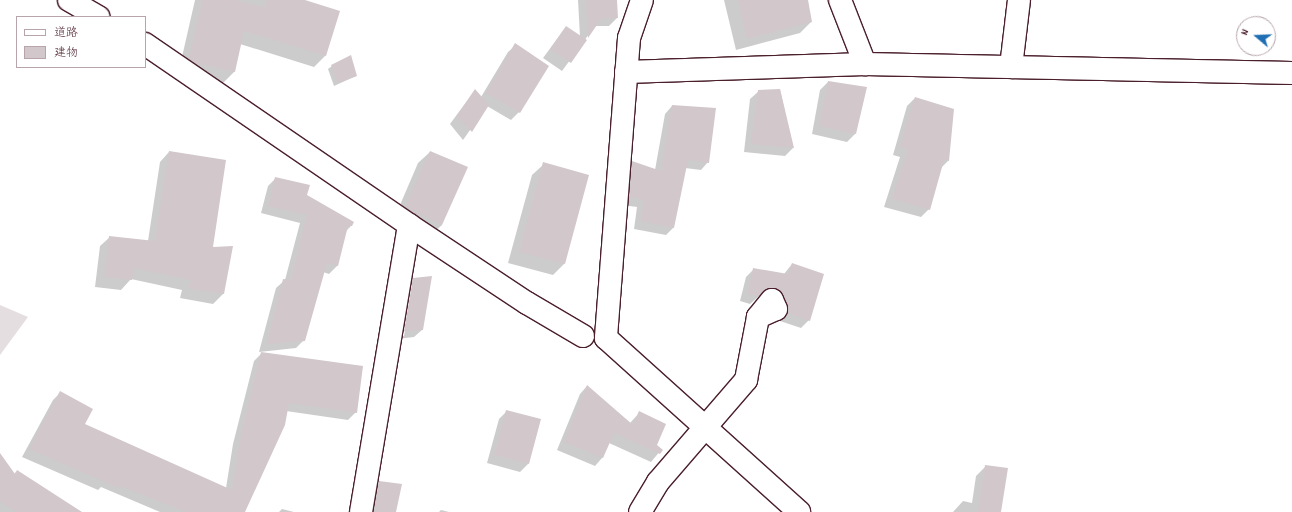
<!DOCTYPE html>
<html>
<head>
<meta charset="utf-8">
<style>
  body { margin:0 }
  #map { position:relative; width:1292px; height:512px; overflow:hidden; background:#fff; font-family:Dekko,"Klee One",sans-serif }
  div>[style] { position:absolute }
  [style*='--x'] { left:calc(var(--x)*1px); top:calc(var(--y)*1px); width:calc(var(--w)*1px); rotate:calc(var(--a)*1deg) }
  .green>* { inset:0; background:#e5dee0 }
  .shadow>* { inset:0; background:#0003 }
  .building>* { inset:0; background:#d2c7cb }
  .roads { filter:drop-shadow(1px 0 #4a1f2b) drop-shadow(-1px 0 #4a1f2b) drop-shadow(0 1px #4a1f2b) drop-shadow(0 -1px #4a1f2b) }
  .minor>* { height:22px; margin:-11px; padding:0 11px; transform-origin:11px; border-radius:11px; background:#fff }
  span { translate:-50% -50%; white-space:nowrap; text-align:center; line-height:1.15; -webkit-text-stroke:4px #fff; paint-order:stroke }
  .legend { position:absolute; left:16px; top:16px; width:130px; height:52px; box-sizing:border-box; background:#fff; border:1px solid #b7a5aa; margin:0; padding:5px 7px; list-style:none; font-size:12px; color:#4a1f2b }
  .legend li { display:flex; align-items:center; gap:8px; height:20px }
  .legend b { width:20px; border:1px solid #b7a5aa }
  .north { position:absolute; left:1236px; top:16px; width:40px; height:40px; box-sizing:border-box; background:#fff; border:1px solid #b7a5aa; border-radius:50%; rotate:289deg; font-size:11px; font-weight:700; line-height:16px; text-align:center; color:#4a1f2b }
  .north::after { content:''; display:block; margin:auto; width:14px; height:18px; background:#1f6fb2; clip-path:polygon(50% 0,100% 100%,50% 72%,0 100%) }
</style>
</head>
<body>
<div id="map">
  <div class="green">
    <i style="clip-path:polygon(0 305px,28px 317px,0 355px)"></i>
  </div>
  <div class="shadow">
    <i style="clip-path:polygon(195px 0,302px 0,338px 12px,325px 56px,314px 67px,240px 44px,234px 72px,223px 83px,184px 74px,179px 70px)"></i>
    <i style="clip-path:polygon(578px 0,616px 0,617px 18px,609px 26px,595px 26px,562px 71px,543px 58px,566px 27px,580px 37px)"></i>
    <i style="clip-path:polygon(724px 0,807px 0,811px 22px,800px 33px,736px 50px)"></i>
    <i style="clip-path:polygon(516px 45px,519px 112px,511px 120px,487px 106px,463px 140px,450px 124px,475px 90px,481px 97px,508px 52px)"></i>
    <i style="clip-path:polygon(332px 66px,356px 76px,334px 86px,328px 69px)"></i>
    <i style="clip-path:polygon(828px 82px,855px 134px,847px 142px,812px 134px,820px 90px)"></i>
    <i style="clip-path:polygon(780px 90px,793px 148px,785px 156px,744px 152px,750px 99px,759px 91px)"></i>
    <i style="clip-path:polygon(915px 98px,948px 161px,940px 169px,929px 209px,921px 217px,884px 207px,900px 157px,893px 155px,907px 106px)"></i>
    <i style="clip-path:polygon(672px 106px,708px 162px,701px 170px,685px 168px,673px 228px,666px 235px,634px 229px,637px 207px,622px 205px,625px 169px,632px 162px,655px 170px,665px 114px)"></i>
    <i style="clip-path:polygon(169px 152px,211px 248px,232px 247px,223px 294px,213px 304px,180px 298px,182px 290px,131px 279px,121px 290px,95px 287px,100px 246px,110px 237px,148px 241px,160px 162px)"></i>
    <i style="clip-path:polygon(430px 152px,442px 225px,430px 236px,394px 219px,418px 163px)"></i>
    <i style="clip-path:polygon(544px 164px,588px 176px,564px 264px,553px 275px,508px 263px,532px 175px)"></i>
    <i style="clip-path:polygon(276px 178px,306px 195px,351px 226px,346px 231px,337px 266px,329px 274px,323px 272px,304px 340px,296px 348px,259px 352px,276px 288px,285px 280px,300px 223px,261px 213px,268px 186px)"></i>
    <i style="clip-path:polygon(792px 264px,809px 320px,801px 328px,780px 321px,780px 312px,771px 297px,759px 296px,750px 304px,740px 301px,746px 277px,754px 269px,784px 274px)"></i>
    <i style="clip-path:polygon(evenodd,413px 279px,423px 329px,414px 337px,397px 339px,405px 287px,413px 279px,411px 285px,413px 285px,404px 336px,402px 336px,411px 285px)"></i>
    <i style="clip-path:polygon(262px 353px,356px 412px,348px 420px,286px 411px,244px 512px,160px 512px,108px 490px,101px 487px,98px 490px,22px 457px,53px 400px,60px 393px,83px 425px,226px 488px,233px 444px,254px 361px)"></i>
    <i style="clip-path:polygon(587px 386px,630px 423px,640px 412px,656px 445px,661px 450px,651px 462px,609px 443px,602px 458px,595px 466px,557px 450px,580px 394px)"></i>
    <i style="clip-path:polygon(507px 411px,528px 464px,520px 472px,487px 463px,499px 419px)"></i>
    <i style="clip-path:polygon(0 460px,14px 474px,17px 471px,80px 512px,0 512px)"></i>
    <i style="clip-path:polygon(986px 466px,1000px 512px,953px 512px,963px 501px,972px 503px,976px 476px)"></i>
    <i style="clip-path:polygon(379px 483px,395px 512px,368px 512px,371px 491px)"></i>
    <i style="clip-path:polygon(282px 509px,294px 512px,279px 512px)"></i>
    <i style="clip-path:polygon(441px 510px,449px 512px,439px 512px)"></i>
  </div>
  <div class="building">
    <i style="clip-path:polygon(202px 0,234px 0,265px 7px,267px 0,305px 0,340px 11px,326px 56px,244px 31px,235px 72px,195px 63px,189px 59px)"></i>
    <i style="clip-path:polygon(586px 0,617px 0,618px 18px,601px 19px,588px 38px)"></i>
    <i style="clip-path:polygon(738px 0,808px 0,812px 22px,747px 39px)"></i>
    <i style="clip-path:polygon(566px 26px,587px 40px,571px 63px,550px 49px)"></i>
    <i style="clip-path:polygon(515px 43px,549px 66px,520px 113px,486px 93px)"></i>
    <i style="clip-path:polygon(351px 55px,357px 76px,338px 83px,331px 65px)"></i>
    <i style="clip-path:polygon(828px 81px,867px 87px,856px 134px,819px 126px)"></i>
    <i style="clip-path:polygon(475px 89px,489px 105px,472px 132px,457px 116px)"></i>
    <i style="clip-path:polygon(780px 89px,794px 148px,751px 144px,758px 90px)"></i>
    <i style="clip-path:polygon(915px 97px,954px 109px,949px 161px,944px 160px,930px 210px,892px 199px,908px 149px,900px 147px)"></i>
    <i style="clip-path:polygon(672px 105px,716px 108px,709px 163px,688px 160px,674px 228px,641px 221px,644px 200px,629px 197px,632px 161px,661px 171px)"></i>
    <i style="clip-path:polygon(169px 151px,226px 160px,213px 247px,233px 246px,224px 294px,189px 289px,191px 280px,134px 268px,132px 280px,104px 277px,109px 236px,155px 241px)"></i>
    <i style="clip-path:polygon(430px 151px,468px 167px,442px 225px,405px 207px)"></i>
    <i style="clip-path:polygon(543px 162px,589px 175px,565px 264px,519px 252px)"></i>
    <i style="clip-path:polygon(275px 177px,310px 185px,307px 195px,354px 222px,352px 226px,348px 226px,338px 266px,327px 263px,305px 341px,267px 344px,283px 279px,291px 280px,307px 215px,268px 206px)"></i>
    <i style="clip-path:polygon(792px 263px,824px 274px,810px 321px,787px 313px,787px 304px,779px 290px,768px 288px,759px 296px,748px 294px,753px 268px,788px 274px)"></i>
    <i style="clip-path:polygon(432px 276px,423px 330px,404px 331px,413px 278px)"></i>
    <i style="clip-path:polygon(261px 352px,363px 366px,357px 413px,289px 403px,285px 425px,245px 512px,186px 512px,120px 486px,119px 488px,29px 449px,60px 391px,93px 409px,85px 424px,232px 490px,241px 435px)"></i>
    <i style="clip-path:polygon(587px 385px,633px 425px,639px 411px,666px 424px,657px 445px,663px 450px,660px 454px,614px 433px,603px 458px,564px 442px)"></i>
    <i style="clip-path:polygon(506px 410px,541px 419px,529px 464px,494px 455px)"></i>
    <i style="clip-path:polygon(0 453px,15px 474px,17px 470px,82px 512px,17px 512px,0 502px)"></i>
    <i style="clip-path:polygon(985px 465px,1008px 468px,1001px 512px,978px 512px)"></i>
    <i style="clip-path:polygon(379px 481px,402px 484px,396px 512px,374px 512px)"></i>
  </div>
  <div class="roads">
    <div class="minor">
      <i style="--x:69;--y:0;--w:34;--a:30"></i>
      <i style="--x:642;--y:0;--w:40;--a:108.9"></i>
      <i style="--x:629;--y:38;--w:301;--a:94.4"></i>
      <i style="--x:606;--y:338;--w:260;--a:42"></i>
      <i style="--x:840;--y:0;--w:69;--a:68.7"></i>
      <i style="--x:145;--y:44;--w:320;--a:34.4"></i>
      <i style="--x:409;--y:225;--w:141;--a:33.5"></i>
      <i style="--x:527;--y:303;--w:65;--a:30.5"></i>
      <i style="--x:1011;--y:67;--w:67;--a:-83.2"></i>
      <i style="--x:626;--y:72;--w:239;--a:-1.9"></i>
      <i style="--x:865;--y:64;--w:427;--a:1.2"></i>
      <i style="--x:361;--y:512;--w:291;--a:-80.5"></i>
      <i style="--x:640;--y:512;--w:35;--a:-59"></i>
      <i style="--x:658;--y:482;--w:135;--a:-49.2"></i>
      <i style="--x:746;--y:380;--w:64;--a:-79.2"></i>
      <i style="--x:758;--y:317;--w:22;--a:-51"></i>
      <i style="--x:772;--y:300;--w:10;--a:66"></i>
      <i style="--x:776;--y:309;--w:20;--a:156"></i>
    </div>
  </div>
  <ul class="legend">
  <li><b style="height:5px;background:#fff"></b>道路</li>
  <li><b style="height:11px;background:#d2c7cb"></b>建物</li>
  </ul>
  <div class="north">N</div>
</div>
</body>
</html>
